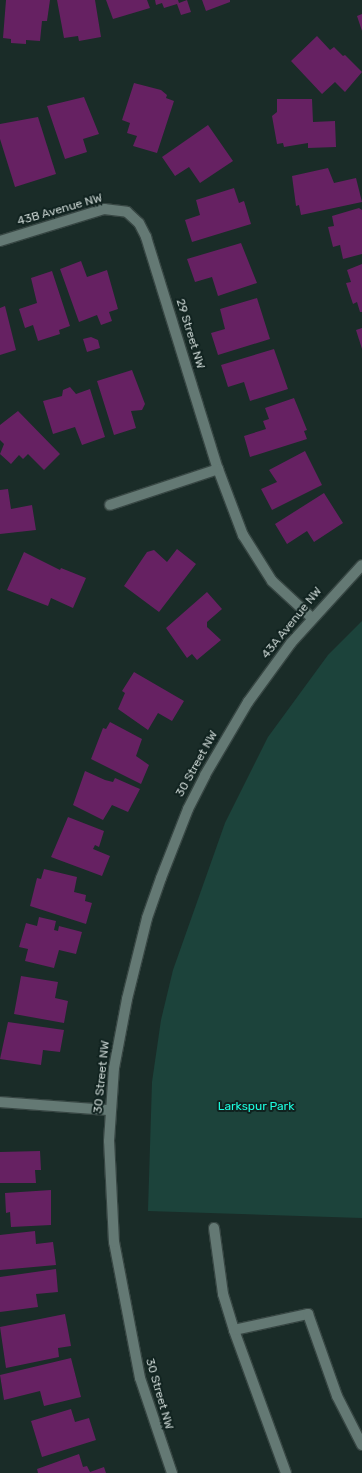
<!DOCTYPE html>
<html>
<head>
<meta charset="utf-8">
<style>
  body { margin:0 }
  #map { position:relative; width:362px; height:1473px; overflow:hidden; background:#1a2c28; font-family:Rubik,sans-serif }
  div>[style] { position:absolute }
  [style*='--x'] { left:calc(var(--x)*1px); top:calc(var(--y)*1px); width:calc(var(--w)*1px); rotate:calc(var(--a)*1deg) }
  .green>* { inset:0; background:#1c433b }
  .building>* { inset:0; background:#662162 }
  .roads { filter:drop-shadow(1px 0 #374643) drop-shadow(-1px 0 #374643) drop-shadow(0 1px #374643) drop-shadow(0 -1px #374643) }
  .street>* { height:10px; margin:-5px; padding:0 5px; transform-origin:5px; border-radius:5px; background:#647974 }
  .secondary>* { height:10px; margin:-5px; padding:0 5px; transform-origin:5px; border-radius:5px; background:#647974 }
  span { translate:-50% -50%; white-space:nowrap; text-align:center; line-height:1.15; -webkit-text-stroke:4px #10221f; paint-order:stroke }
  .street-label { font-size:12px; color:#cad5d2 }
  .park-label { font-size:12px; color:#1dfcde }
</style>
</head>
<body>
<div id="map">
  <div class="green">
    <i style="clip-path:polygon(362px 621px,362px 1218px,148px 1211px,152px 1082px,161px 1020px,173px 970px,225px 823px,268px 737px,328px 655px)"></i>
  </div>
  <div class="building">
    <i style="clip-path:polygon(6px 0,50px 0,47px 21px,42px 21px,40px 41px,26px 40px,26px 44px,11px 43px,11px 39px,3px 38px)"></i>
    <i style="clip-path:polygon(57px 0,95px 0,101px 37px,79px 41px,78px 36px,64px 38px)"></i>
    <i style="clip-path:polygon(106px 0,147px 0,150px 8px,113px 19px)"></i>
    <i style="clip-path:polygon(155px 0,178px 0,179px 3px,187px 0,191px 12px,181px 15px,177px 4px,164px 8px,162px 3px,156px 5px)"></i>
    <i style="clip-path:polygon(202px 0,230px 0,230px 2px,206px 11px)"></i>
    <i style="clip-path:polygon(362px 14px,362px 31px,357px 16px)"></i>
    <i style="clip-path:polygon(317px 36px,330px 50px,334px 47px,343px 56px,345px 55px,362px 72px,345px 92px,335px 82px,322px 94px,291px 61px)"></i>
    <i style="clip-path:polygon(134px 83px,161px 90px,167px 95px,166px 98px,174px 101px,157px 153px,133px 146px,137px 136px,127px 133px,130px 123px,122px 120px)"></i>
    <i style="clip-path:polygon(84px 97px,99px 134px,83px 139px,87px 152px,65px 159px,47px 106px)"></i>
    <i style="clip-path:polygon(277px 99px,312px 99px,313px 122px,335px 121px,336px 147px,308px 148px,308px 143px,284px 147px,283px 143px,277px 144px,272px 116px,277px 112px)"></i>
    <i style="clip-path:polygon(38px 117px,56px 174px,15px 187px,0 139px,0 124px)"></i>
    <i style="clip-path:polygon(208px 125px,233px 161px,200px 183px,189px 167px,175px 176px,162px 157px)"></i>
    <i style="clip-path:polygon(328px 168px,334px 183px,356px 178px,362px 202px,301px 215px,299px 205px,296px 206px,292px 176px)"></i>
    <i style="clip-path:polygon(234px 188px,239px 203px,244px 201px,251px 224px,192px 242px,185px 220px,200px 215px,196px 200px)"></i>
    <i style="clip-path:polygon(359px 208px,362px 210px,362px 254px,343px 259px,340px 245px,333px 247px,328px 227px,334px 226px,332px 216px)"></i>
    <i style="clip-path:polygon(241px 243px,257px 283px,218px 296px,212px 277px,195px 282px,187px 259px)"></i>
    <i style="clip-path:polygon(81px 261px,87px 277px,107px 270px,118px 309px,109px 312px,112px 321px,101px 325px,97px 315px,79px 322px,60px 269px)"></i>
    <i style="clip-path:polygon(362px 264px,362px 312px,360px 312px,357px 302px,353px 304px,346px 283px,351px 282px,347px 270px)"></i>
    <i style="clip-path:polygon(52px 271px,70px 326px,59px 330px,60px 334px,38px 341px,33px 325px,25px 328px,19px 309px,37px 303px,31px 278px)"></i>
    <i style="clip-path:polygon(257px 298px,270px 339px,218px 355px,211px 333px,225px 329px,220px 309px)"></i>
    <i style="clip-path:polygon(5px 306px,16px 350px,0 355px,0 308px)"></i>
    <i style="clip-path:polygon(362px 328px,362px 349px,356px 330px)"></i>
    <i style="clip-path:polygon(91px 337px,98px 340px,100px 348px,87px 352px,83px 339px)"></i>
    <i style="clip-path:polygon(274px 349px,288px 389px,250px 401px,244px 382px,228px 387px,221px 365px)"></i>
    <i style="clip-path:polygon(132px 370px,145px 404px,142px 410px,131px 411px,136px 428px,114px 435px,97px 381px)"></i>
    <i style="clip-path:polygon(70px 387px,76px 394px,90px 389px,105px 437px,82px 445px,75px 427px,53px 434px,43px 401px,62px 396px,63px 390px)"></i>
    <i style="clip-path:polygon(294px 398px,307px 430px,304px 431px,307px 439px,250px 457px,244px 436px,266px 429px,263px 421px,269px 419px,265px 408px)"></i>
    <i style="clip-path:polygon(18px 411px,60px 454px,44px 470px,28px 454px,23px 459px,19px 455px,11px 464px,0 454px,4px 444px,0 440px,0 425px)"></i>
    <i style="clip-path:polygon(305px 451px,322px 485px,272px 510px,261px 489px,277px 482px,269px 470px)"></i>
    <i style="clip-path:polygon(8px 489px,11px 509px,32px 505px,36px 530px,0 534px,0 490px)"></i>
    <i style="clip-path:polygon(324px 493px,343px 523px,314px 542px,307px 531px,287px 544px,275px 524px)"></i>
    <i style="clip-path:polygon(177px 549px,196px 564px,159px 612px,124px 586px,147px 552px,154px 550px,167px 562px)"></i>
    <i style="clip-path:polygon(24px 552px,60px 570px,61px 568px,86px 578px,73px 608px,51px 598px,48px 606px,7px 590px)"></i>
    <i style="clip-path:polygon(207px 592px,222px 609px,207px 622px,207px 627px,221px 640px,197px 660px,192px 654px,187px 658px,166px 628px)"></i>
    <i style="clip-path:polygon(134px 672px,184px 701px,172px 721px,158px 713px,148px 730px,118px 709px,125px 693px,122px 691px)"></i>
    <i style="clip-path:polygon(110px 722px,142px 739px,136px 756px,149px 765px,141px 784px,91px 759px,103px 728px,106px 729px)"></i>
    <i style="clip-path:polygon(85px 771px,105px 780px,113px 782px,115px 778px,140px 789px,128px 812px,112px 805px,103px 820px,73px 805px)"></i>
    <i style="clip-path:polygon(68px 817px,104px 831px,99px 847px,95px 845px,93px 849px,110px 856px,102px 876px,51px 857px)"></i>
    <i style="clip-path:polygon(44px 869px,77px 877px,74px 892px,86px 895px,85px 901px,92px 903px,86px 924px,30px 906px,37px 878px,41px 879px)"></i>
    <i style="clip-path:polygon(39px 917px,56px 921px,54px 930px,58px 931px,59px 926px,82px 932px,76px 954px,59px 950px,54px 968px,25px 961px,28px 949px,19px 947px,26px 923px,37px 926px)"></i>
    <i style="clip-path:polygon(21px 976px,58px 982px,55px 998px,68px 1001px,64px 1023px,14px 1014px)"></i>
    <i style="clip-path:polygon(8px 1022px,64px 1030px,60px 1052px,43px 1050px,41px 1065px,0 1059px)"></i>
    <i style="clip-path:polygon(40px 1151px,41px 1170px,35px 1170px,36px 1183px,0 1183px,0 1152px)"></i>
    <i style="clip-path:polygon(51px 1190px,51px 1225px,11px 1227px,10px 1212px,6px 1213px,5px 1193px)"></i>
    <i style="clip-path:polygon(35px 1231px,36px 1244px,53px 1242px,56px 1265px,0 1270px,0 1235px)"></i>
    <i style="clip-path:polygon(56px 1269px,58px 1292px,36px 1294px,38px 1307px,0 1312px,0 1277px)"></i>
    <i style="clip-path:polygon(65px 1314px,71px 1346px,58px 1348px,59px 1357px,6px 1368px,0 1327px)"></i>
    <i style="clip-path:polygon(71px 1358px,81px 1397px,44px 1406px,40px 1391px,4px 1400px,0 1375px)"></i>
    <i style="clip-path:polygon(71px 1409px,75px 1422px,89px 1418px,96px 1440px,42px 1457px,31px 1421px)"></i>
    <i style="clip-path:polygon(79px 1454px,83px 1467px,87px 1466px,90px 1472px,104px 1467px,106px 1473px,38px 1473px,37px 1469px)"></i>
  </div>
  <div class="roads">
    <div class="street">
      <i style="--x:0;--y:241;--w:109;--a:-17.1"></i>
      <i style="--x:104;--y:209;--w:23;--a:7"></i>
      <i style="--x:127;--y:212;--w:16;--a:43"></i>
      <i style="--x:139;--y:223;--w:16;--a:63"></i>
      <i style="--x:146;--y:237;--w:243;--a:72.8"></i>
      <i style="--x:218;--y:469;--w:71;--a:69.3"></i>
      <i style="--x:243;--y:535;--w:54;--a:57.8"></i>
      <i style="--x:272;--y:581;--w:54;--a:42.8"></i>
      <i style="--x:110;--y:505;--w:114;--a:-18.4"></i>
      <i style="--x:214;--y:1228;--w:67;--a:82.2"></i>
      <i style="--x:223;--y:1294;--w:38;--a:73"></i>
      <i style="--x:286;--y:1473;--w:152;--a:-110"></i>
      <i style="--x:234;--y:1330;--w:76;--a:-12.2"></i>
      <i style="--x:308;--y:1314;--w:87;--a:70.5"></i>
      <i style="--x:337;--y:1396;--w:55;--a:63"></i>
    </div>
    <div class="secondary">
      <i style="--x:0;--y:1102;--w:110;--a:4.2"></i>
      <i style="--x:172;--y:1473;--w:100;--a:-108.6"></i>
      <i style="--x:140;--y:1378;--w:138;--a:-100.8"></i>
      <i style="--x:114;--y:1242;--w:101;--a:-92.8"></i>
      <i style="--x:109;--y:1141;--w:73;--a:-86.1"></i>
      <i style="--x:114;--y:1068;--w:70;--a:-79.3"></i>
      <i style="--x:127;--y:999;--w:83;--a:-76.1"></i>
      <i style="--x:147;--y:918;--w:42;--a:-70.7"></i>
      <i style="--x:161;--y:878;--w:74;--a:-68.6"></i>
      <i style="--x:188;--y:809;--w:38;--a:-63"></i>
      <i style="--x:205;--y:775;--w:85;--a:-59.5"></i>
      <i style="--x:248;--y:702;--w:73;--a:-53.9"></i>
      <i style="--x:291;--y:643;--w:105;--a:-47.7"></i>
    </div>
  </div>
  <div class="street-label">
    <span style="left:60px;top:210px;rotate:-16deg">43B Avenue NW</span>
    <span style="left:190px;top:334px;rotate:73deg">29 Street NW</span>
    <span style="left:292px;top:623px;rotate:-51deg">43A Avenue NW</span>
    <span style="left:197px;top:764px;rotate:-61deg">30 Street NW</span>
    <span style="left:102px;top:1077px;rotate:-84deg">30 Street NW</span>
    <span style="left:159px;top:1394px;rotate:74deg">30 Street NW</span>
  </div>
  <div class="park-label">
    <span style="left:256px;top:1107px">Larkspur Park</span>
  </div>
</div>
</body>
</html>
